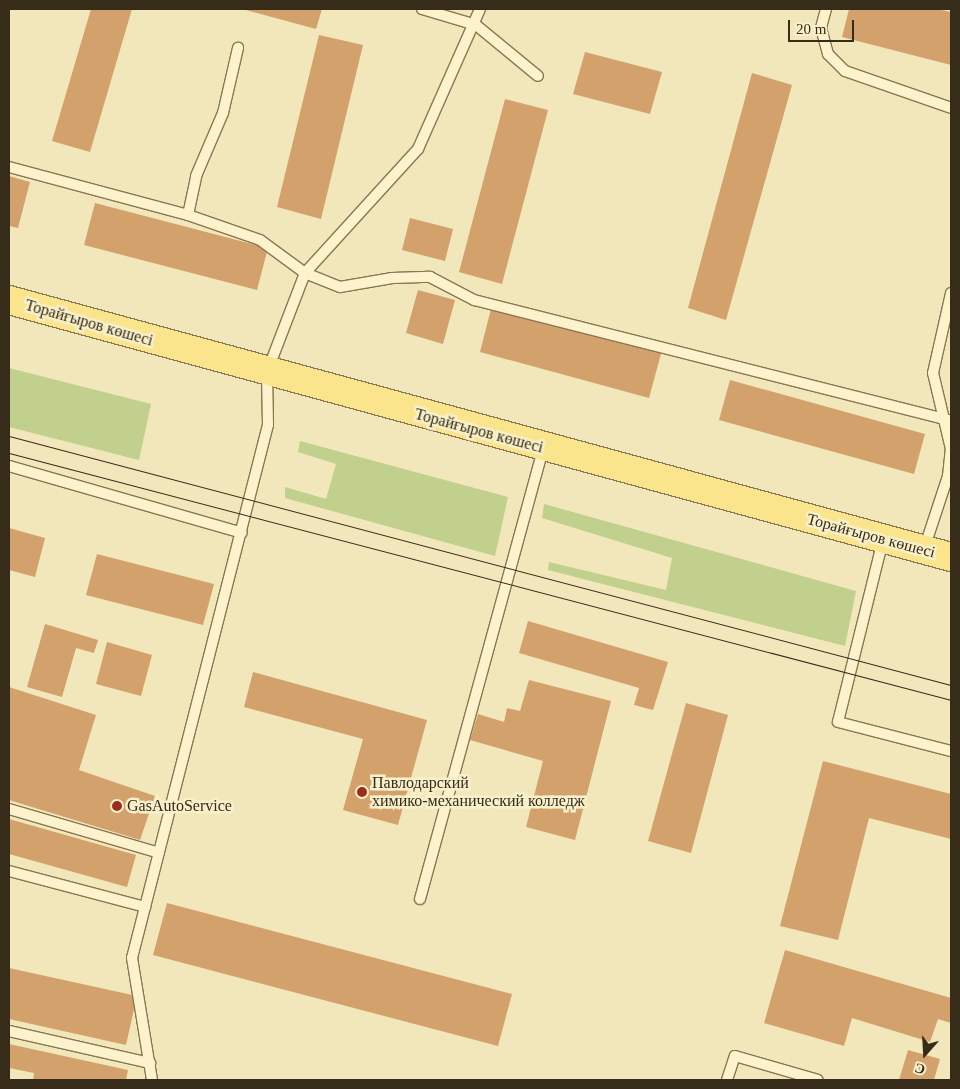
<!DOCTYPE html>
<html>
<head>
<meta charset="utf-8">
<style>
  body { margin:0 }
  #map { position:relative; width:960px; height:1089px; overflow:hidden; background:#f1e7ba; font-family:Georgia,serif }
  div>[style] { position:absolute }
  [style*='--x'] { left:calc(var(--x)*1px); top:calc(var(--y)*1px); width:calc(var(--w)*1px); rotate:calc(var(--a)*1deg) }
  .green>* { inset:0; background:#c1d08d }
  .building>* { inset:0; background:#d3a26c }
  .roads { filter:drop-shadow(1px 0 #897653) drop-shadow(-1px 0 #897653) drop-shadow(0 1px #897653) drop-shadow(0 -1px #897653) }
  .lane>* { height:10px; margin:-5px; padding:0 5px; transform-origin:5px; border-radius:5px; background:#fcf3cd }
  .primary>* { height:28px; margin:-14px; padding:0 14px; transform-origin:14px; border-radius:14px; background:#fae48c }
  .tram>* { height:1px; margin:-0.5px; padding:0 0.5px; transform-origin:0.5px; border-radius:0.5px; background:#372b19 }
  .dots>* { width:14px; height:14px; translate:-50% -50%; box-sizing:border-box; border:2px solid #f8f0ca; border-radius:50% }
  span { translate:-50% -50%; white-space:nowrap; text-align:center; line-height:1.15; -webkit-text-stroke:5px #f8f0ca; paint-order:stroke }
  .street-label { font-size:16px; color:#372b19 }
  .poi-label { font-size:16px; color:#372b19 }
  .left { translate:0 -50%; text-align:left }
  .frame { position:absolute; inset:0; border:10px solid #372b19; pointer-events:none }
  .north { position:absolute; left:900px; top:1029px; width:50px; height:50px; -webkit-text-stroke:4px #f8f0ca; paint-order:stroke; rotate:199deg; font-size:14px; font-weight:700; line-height:20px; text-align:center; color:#372b19 }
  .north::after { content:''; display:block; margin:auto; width:18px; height:22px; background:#372b19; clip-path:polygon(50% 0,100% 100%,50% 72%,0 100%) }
  .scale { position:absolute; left:788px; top:20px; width:66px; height:22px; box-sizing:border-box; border:2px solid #372b19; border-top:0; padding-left:6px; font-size:15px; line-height:18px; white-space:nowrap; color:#372b19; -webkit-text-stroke:4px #f8f0ca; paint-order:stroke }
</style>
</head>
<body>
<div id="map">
  <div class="green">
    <i style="clip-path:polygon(9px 368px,151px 404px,139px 460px,9px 427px)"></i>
    <i style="clip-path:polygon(300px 441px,508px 497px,495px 556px,285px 498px,285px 487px,326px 499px,336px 464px,298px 452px)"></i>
    <i style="clip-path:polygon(544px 504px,856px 591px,845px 646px,548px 570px,549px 562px,666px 590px,672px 558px,542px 518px)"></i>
  </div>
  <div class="building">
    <i style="clip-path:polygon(91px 9px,132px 9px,90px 152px,52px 141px)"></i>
    <i style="clip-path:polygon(242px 9px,322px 9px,316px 29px)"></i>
    <i style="clip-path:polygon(849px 9px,937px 9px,951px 12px,951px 65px,842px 37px)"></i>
    <i style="clip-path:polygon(319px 35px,363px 45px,321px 219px,277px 207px)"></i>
    <i style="clip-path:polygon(585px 52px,662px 72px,650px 114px,573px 94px)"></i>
    <i style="clip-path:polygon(752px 73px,792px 85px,726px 320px,688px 308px)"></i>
    <i style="clip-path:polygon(505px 99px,548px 110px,502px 284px,459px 272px)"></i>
    <i style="clip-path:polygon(9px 176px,30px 182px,18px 228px,9px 226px)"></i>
    <i style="clip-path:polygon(95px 203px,268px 248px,257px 290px,84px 245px)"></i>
    <i style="clip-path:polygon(410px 218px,453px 229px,445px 261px,402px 250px)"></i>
    <i style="clip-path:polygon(418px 290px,455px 300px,443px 344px,406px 333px)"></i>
    <i style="clip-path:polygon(492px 305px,662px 350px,649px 398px,480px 352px)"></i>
    <i style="clip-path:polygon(730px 380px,925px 434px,914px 474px,719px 420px)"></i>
    <i style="clip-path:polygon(9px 528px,45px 538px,35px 577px,9px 570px)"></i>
    <i style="clip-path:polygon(97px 554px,214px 584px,203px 625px,86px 595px)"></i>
    <i style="clip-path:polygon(528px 621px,668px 662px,653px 710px,634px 705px,639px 688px,519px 653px)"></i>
    <i style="clip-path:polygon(45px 624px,98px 640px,94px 653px,76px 648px,62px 697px,27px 687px)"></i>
    <i style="clip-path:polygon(107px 642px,152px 655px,141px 696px,96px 684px)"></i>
    <i style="clip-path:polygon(253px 672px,427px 720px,398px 825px,343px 810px,363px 739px,244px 707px)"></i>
    <i style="clip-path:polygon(529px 680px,611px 701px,575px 840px,526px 827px,543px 761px,470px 740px,478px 714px,504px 722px,507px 708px,520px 711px)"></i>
    <i style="clip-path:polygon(9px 687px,96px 715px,79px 770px,155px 796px,140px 840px,9px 800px)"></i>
    <i style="clip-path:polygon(686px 703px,728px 715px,691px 853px,648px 841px)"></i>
    <i style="clip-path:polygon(823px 761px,951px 794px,951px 839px,869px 818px,838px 940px,780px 926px)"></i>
    <i style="clip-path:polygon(9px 819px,136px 855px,127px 887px,9px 854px)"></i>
    <i style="clip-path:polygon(167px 903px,512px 994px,498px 1046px,153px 955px)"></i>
    <i style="clip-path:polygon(785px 950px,951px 998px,951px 1023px,938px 1019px,930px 1042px,852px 1018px,844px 1046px,764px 1023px)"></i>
    <i style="clip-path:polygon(9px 968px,137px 996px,126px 1045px,9px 1019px)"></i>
    <i style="clip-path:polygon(9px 1044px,128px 1070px,126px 1080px,33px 1080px,34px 1073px,9px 1068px)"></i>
    <i style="clip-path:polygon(908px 1050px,940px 1059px,934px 1080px,899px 1080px)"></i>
  </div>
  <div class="roads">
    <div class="lane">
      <i style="--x:422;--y:9;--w:56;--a:16.5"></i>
      <i style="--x:476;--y:25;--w:80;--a:39.4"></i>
      <i style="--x:826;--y:9;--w:20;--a:105"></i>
      <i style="--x:821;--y:28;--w:27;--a:75"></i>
      <i style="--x:828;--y:54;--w:24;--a:45"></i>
      <i style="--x:845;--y:71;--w:112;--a:19.2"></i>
      <i style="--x:9;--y:167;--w:185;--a:15"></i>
      <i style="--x:188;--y:215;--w:76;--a:19.1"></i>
      <i style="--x:260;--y:240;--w:56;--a:36.3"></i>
      <i style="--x:305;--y:273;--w:38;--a:22"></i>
      <i style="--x:340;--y:287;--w:53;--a:-9.8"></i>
      <i style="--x:392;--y:278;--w:38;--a:-2"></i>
      <i style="--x:430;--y:277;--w:50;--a:27.6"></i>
      <i style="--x:474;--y:300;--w:492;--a:14.2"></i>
      <i style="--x:188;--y:215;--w:40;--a:-78"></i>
      <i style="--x:196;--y:176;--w:69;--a:-66.8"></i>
      <i style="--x:223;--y:113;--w:67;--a:-77"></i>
      <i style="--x:9;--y:466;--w:242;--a:16"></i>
      <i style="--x:883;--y:540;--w:187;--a:103.9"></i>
      <i style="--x:838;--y:722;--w:117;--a:14.4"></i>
      <i style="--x:924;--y:549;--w:77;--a:-71.8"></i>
      <i style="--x:948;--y:476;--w:27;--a:-84"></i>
      <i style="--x:951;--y:449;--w:78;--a:-103.3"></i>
      <i style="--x:933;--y:373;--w:82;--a:-77.3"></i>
      <i style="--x:9;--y:809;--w:156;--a:16.3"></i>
      <i style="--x:9;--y:871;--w:141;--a:14.8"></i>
      <i style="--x:420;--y:899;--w:467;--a:-74.7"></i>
      <i style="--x:9;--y:1031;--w:145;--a:12.8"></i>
      <i style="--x:152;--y:1080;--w:124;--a:-99.3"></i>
      <i style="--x:132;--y:958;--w:550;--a:-75.69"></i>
      <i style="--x:268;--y:425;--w:53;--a:-91.1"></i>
      <i style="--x:267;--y:372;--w:106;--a:-69"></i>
      <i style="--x:305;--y:273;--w:168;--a:-47.7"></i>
      <i style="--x:418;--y:149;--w:153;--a:-66.1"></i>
      <i style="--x:727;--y:1080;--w:25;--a:-72"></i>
      <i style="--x:735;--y:1056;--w:86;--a:16.1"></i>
    </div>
    <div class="primary">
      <i style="--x:9;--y:300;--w:976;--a:15.26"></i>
    </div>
  </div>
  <div class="tram">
    <i style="--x:9;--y:436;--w:974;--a:14.81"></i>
    <i style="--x:9;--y:453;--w:974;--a:14.69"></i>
  </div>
  <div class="dots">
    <i style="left:362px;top:792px;background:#9d2b1e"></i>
    <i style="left:117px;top:806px;background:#9d2b1e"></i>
  </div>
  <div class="street-label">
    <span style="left:89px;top:323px;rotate:16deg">Торайғыров көшесі</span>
    <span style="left:479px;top:431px;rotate:15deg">Торайғыров көшесі</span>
    <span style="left:871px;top:536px;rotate:15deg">Торайғыров көшесі</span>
  </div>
  <div class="poi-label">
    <span class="left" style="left:372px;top:792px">Павлодарский<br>химико-механический колледж</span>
    <span class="left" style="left:127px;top:806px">GasAutoService</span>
  </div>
  <div class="frame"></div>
  <div class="north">С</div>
  <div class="scale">20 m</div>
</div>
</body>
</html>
